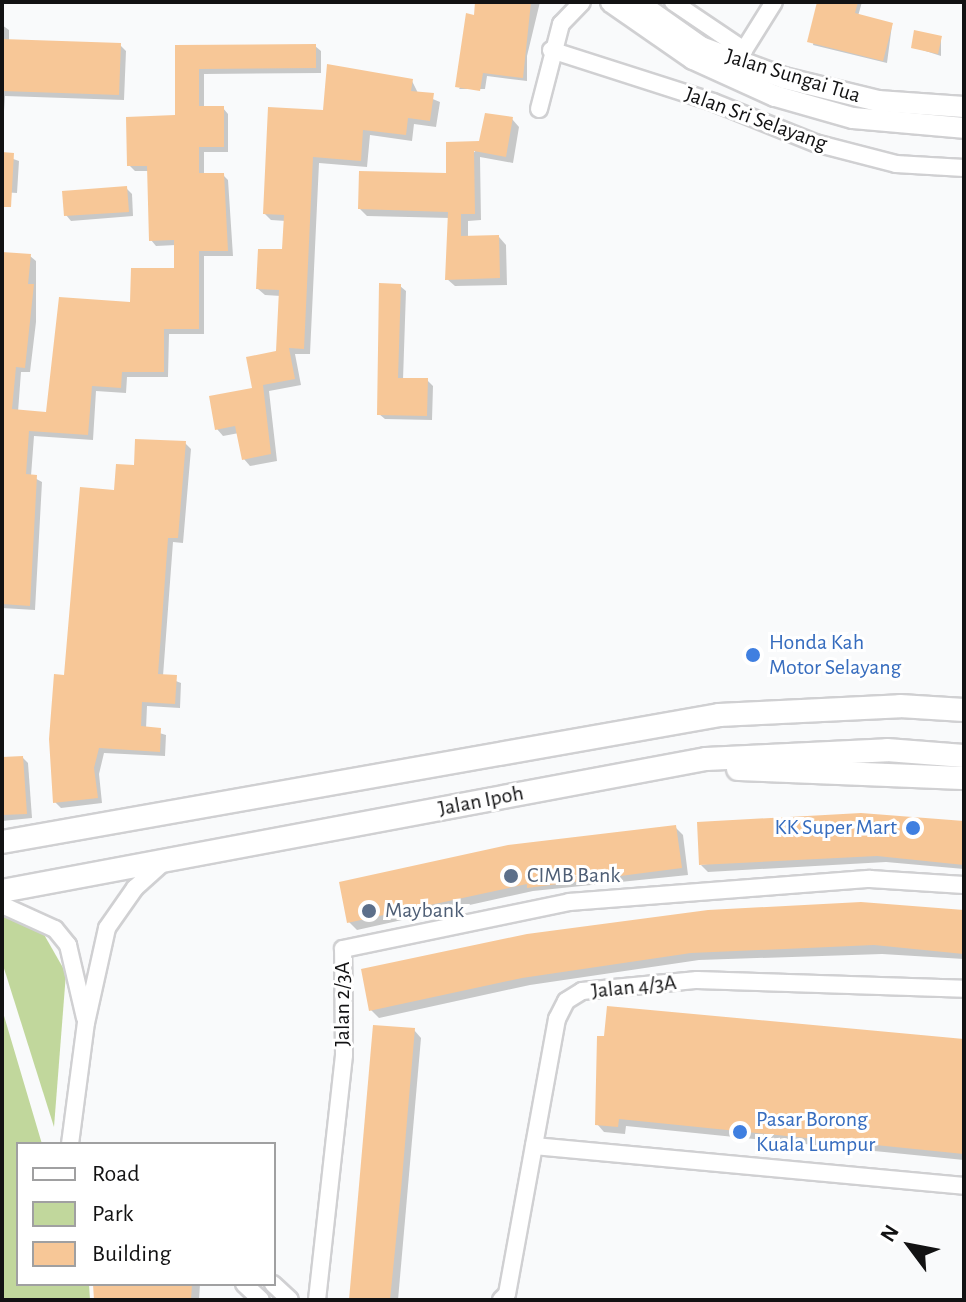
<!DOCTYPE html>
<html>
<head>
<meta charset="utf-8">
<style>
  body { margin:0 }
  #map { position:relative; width:966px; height:1302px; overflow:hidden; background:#f9fafb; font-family:"Alegreya Sans",sans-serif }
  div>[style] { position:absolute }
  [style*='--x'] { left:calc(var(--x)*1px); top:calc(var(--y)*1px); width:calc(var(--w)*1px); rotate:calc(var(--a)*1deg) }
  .green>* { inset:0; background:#c1d79c }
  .shadow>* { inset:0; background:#0003 }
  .building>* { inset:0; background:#f7c797 }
  .roads { filter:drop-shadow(2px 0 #d0d0d2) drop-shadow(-2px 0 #d0d0d2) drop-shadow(0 2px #d0d0d2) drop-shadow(0 -2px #d0d0d2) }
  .minor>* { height:16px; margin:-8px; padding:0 8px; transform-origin:8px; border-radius:8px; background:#fff }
  .major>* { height:20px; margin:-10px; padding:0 10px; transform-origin:10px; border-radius:10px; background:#fff }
  .highway>* { height:22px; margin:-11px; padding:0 11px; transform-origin:11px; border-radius:11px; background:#fff }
  .dots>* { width:22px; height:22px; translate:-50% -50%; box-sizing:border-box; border:4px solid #fff; border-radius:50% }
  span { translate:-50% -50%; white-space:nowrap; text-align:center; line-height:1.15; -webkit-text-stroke:6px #fff; paint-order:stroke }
  .street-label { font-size:22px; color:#121213 }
  .shop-label { font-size:22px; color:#366cbe }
  .left { translate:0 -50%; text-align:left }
  .right { translate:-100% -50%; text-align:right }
  .service-label { font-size:22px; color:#4e5e75 }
  .frame { position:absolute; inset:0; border:4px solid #121213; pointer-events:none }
  .legend { position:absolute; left:16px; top:1142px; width:260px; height:144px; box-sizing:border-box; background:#fff; border:2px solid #a0a0a1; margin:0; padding:10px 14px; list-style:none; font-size:24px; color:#121213 }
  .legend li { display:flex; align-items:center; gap:16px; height:40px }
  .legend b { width:40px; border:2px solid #a0a0a1 }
  .north { position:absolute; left:870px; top:1206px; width:80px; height:80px; -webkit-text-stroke:6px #fff; paint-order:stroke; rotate:302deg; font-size:22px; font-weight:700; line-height:32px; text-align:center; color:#121213 }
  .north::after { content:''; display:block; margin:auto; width:28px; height:36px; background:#121213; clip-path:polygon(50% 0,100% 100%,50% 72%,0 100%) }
</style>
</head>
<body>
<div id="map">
  <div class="green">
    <i style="clip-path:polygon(2px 914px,42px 931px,66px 973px,54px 1127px,2px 962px)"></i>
    <i style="clip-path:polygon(2px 1009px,42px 1144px,18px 1144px,18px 1284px,89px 1284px,90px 1300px,2px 1300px)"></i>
  </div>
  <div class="shadow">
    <i style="clip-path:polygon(509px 2px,540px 2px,527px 56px,527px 81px,487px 76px,485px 89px,459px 89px,506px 21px)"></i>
    <i style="clip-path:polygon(820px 2px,862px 2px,858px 16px,892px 25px,887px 63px,813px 45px)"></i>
    <i style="clip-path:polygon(2px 25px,9px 30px,9px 41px,120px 45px,126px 51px,124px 100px,5px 96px,2px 142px)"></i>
    <i style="clip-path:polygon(941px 38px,941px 56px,913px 47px)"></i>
    <i style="clip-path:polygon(315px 46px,321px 51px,321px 73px,204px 74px,204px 108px,223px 108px,228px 114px,228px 152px,204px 152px,204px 175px,223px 175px,228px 180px,233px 256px,204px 256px,204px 334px,169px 334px,168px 377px,127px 377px,126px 393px,96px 391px,93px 440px,34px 436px,31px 476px,42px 482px,35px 610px,2px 608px,2px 254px,30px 256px,36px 261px,36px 322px,30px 372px,21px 372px,18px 412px,48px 414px,132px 304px,176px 270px,176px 245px,156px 246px,151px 240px,149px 171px,135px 171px,129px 165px,177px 117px,177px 47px)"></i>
    <i style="clip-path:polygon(412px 81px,418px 93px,440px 102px,436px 127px,414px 124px,412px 141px,370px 135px,367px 167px,319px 163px,310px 354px,295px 354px,301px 385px,269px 391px,277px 461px,250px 466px,244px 459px,239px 433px,223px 436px,217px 429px,254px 390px,278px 352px,281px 296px,265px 295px,258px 289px,284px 252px,286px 221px,271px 220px,265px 214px,325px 112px)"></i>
    <i style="clip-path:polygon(512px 119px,519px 127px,513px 163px,480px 157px,481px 220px,468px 221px,468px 238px,499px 237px,506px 245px,507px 285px,455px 286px,447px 279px,450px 218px,367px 216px,360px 209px,448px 175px)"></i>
    <i style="clip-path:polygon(2px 155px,19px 161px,17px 193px,2px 192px)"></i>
    <i style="clip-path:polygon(126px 188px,132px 194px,133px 216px,71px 221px,66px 215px)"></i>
    <i style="clip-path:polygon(400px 286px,406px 291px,403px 380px,427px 380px,433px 386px,432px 420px,385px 419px,379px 414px)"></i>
    <i style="clip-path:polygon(185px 443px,191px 449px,183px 543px,173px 542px,163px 676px,181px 683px,180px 708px,147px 706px,146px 729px,166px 735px,165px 756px,104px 753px,99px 774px,102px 803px,61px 808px,55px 802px,66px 677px,116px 492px,135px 467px)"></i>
    <i style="clip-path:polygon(23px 758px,28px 763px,32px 818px,2px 821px,2px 759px)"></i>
    <i style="clip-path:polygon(964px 822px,964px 869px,886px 862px,708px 872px,701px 865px)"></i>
    <i style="clip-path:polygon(675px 827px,683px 835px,688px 875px,533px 891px,357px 930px,349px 922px)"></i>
    <i style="clip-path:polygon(964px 911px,964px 959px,882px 954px,699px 960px,530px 985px,379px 1018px,371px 1010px,708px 912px)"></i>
    <i style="clip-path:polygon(414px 1030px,421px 1038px,398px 1300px,350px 1300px)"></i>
    <i style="clip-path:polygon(964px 1041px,964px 1160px,626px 1126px,625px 1134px,604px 1132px,597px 1124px)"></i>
    <i style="clip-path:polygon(95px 1284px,200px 1284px,199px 1300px,96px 1300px)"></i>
  </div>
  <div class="building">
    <i style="clip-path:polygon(475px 2px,531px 2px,523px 78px,483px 73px,480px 91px,455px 87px,466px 13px,474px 15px)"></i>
    <i style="clip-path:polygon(817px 2px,858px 2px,855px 13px,893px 23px,883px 61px,807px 42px)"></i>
    <i style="clip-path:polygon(914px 30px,942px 36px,938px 54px,911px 48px)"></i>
    <i style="clip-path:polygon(2px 39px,121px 43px,119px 95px,2px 91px)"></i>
    <i style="clip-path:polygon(316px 44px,316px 68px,199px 69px,199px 106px,224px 106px,224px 147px,199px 147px,199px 173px,224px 173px,228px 251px,199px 251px,199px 329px,164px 329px,164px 372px,122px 372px,121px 388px,92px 386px,88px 435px,29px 431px,26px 474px,37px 475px,30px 606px,2px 604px,2px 252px,31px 254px,28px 284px,34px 284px,25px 368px,16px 367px,12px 409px,46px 412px,59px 297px,130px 302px,131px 268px,174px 268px,174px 240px,149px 241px,147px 166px,127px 166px,126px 117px,175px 115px,175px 45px)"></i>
    <i style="clip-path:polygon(327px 64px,413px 79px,411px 91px,434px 93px,430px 121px,408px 118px,406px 135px,363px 130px,361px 161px,313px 157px,304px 349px,289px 348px,295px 379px,263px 385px,271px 454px,242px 460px,235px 426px,215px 430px,209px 396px,252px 388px,246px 357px,276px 351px,279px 290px,256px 289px,258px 249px,282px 249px,284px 215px,263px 214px,268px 107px,323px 110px)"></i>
    <i style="clip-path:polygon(485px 113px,513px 117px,506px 157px,474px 151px,475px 214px,461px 214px,461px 236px,499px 235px,500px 278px,445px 280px,448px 212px,358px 209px,359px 171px,446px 173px,446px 142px,479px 141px)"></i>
    <i style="clip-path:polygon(2px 152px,14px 153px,11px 207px,2px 207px)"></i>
    <i style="clip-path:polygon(127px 186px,129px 212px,64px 216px,62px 191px)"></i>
    <i style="clip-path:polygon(379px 283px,401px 284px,398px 378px,428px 378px,427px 416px,377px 415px)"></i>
    <i style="clip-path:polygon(135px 439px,186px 441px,178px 538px,168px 538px,158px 674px,177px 675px,175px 704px,142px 702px,141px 726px,161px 728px,160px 752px,99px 748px,94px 768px,98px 798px,53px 803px,49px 739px,54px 674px,64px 675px,80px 487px,114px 490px,116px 464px,134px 465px)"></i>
    <i style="clip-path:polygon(23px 756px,27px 814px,2px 815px,2px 757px)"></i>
    <i style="clip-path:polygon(861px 813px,964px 821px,964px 865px,877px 856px,699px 865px,697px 822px)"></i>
    <i style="clip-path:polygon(676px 825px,682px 868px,527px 888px,527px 884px,347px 923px,339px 882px,508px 845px)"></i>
    <i style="clip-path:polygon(861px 902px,964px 910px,964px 954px,874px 945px,691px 953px,522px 978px,369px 1011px,361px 969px,527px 934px,708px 910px)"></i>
    <i style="clip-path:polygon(607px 1006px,964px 1039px,964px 1154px,619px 1119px,618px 1127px,595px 1125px,597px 1036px,604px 1036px)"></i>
    <i style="clip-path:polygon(373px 1025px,415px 1028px,401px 1190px,390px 1300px,349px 1300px)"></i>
    <i style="clip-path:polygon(93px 1284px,192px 1284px,191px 1300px,94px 1300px)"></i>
  </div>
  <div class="roads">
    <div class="minor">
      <i style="--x:673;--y:2;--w:86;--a:34.1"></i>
      <i style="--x:551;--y:50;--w:170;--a:17.8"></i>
      <i style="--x:713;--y:102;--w:110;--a:21.9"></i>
      <i style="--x:815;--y:143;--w:84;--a:14.5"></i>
      <i style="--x:896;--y:164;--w:68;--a:3.4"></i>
      <i style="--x:739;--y:58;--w:66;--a:-58"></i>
      <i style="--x:539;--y:109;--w:88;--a:-75.5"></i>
      <i style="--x:561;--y:24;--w:30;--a:-46"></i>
      <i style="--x:2;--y:905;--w:58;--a:24.4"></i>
      <i style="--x:55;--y:929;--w:21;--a:51"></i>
      <i style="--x:68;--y:945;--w:75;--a:76.9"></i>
      <i style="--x:70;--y:1144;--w:122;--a:-82.5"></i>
      <i style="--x:86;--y:1023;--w:97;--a:-77.5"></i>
      <i style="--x:107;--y:928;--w:49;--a:-55"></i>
      <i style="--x:135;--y:888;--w:42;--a:-42.1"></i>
      <i style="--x:534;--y:1146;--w:432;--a:5.3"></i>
      <i style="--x:244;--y:1284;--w:23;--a:43"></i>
      <i style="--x:273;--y:1284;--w:23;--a:43"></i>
      <i style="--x:317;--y:1300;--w:246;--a:-83.7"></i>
      <i style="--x:344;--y:1055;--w:106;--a:-90.5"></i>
      <i style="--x:343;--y:949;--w:231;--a:-11.7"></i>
      <i style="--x:569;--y:902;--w:302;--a:-4.4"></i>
      <i style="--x:870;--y:879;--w:94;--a:3.7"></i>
      <i style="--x:501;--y:1300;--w:8;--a:-45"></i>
      <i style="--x:507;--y:1294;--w:280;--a:-79.7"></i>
      <i style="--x:557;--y:1019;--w:20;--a:-63"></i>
      <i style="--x:566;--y:1001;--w:19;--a:-32"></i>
      <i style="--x:582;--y:991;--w:116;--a:-5.5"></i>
      <i style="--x:697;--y:980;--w:267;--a:1.9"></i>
    </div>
    <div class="major">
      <i style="--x:611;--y:2;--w:100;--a:34.8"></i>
      <i style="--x:693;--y:59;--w:90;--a:24.3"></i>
      <i style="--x:775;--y:96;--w:81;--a:15.8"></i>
      <i style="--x:853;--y:118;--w:111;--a:5.1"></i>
      <i style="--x:637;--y:2;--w:78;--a:35.1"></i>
      <i style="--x:701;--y:47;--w:89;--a:20.5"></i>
      <i style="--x:784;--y:78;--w:97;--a:13.7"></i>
      <i style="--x:878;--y:101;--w:86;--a:4"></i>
    </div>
    <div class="highway">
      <i style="--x:738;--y:769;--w:226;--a:2.3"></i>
      <i style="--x:2;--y:842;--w:728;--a:-10.04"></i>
      <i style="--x:719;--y:715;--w:181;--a:-2.8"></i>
      <i style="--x:900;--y:706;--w:64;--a:3.6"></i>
      <i style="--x:2;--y:891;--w:716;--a:-10.62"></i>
      <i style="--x:706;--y:759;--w:181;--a:-2.8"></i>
      <i style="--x:887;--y:750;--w:77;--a:4.5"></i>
    </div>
  </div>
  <div class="dots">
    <i style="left:753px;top:655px;background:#3f7fe0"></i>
    <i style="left:913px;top:828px;background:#3f7fe0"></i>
    <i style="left:511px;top:876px;background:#5c6f8a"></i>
    <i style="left:369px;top:911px;background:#5c6f8a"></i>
    <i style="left:740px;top:1132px;background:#3f7fe0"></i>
  </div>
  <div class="street-label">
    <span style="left:793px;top:76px;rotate:17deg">Jalan Sungai Tua</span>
    <span style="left:756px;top:119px;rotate:20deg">Jalan Sri Selayang</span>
    <span style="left:481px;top:801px;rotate:-11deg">Jalan Ipoh</span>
    <span style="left:634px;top:987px;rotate:-6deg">Jalan 4/3A</span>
    <span style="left:343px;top:1004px;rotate:-90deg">Jalan 2/3A</span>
  </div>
  <div class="shop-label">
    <span class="left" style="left:769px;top:655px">Honda Kah<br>Motor Selayang</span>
    <span class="right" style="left:897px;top:828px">KK Super Mart</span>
    <span class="left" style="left:756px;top:1132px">Pasar Borong<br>Kuala Lumpur</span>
  </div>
  <div class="service-label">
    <span class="left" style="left:527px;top:876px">CIMB Bank</span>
    <span class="left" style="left:385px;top:911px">Maybank</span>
  </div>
  <div class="frame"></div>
  <ul class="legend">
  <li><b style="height:10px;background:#fff"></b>Road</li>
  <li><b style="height:22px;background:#c1d79c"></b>Park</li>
  <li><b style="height:22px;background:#f7c797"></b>Building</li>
  </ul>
  <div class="north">N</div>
</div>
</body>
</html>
